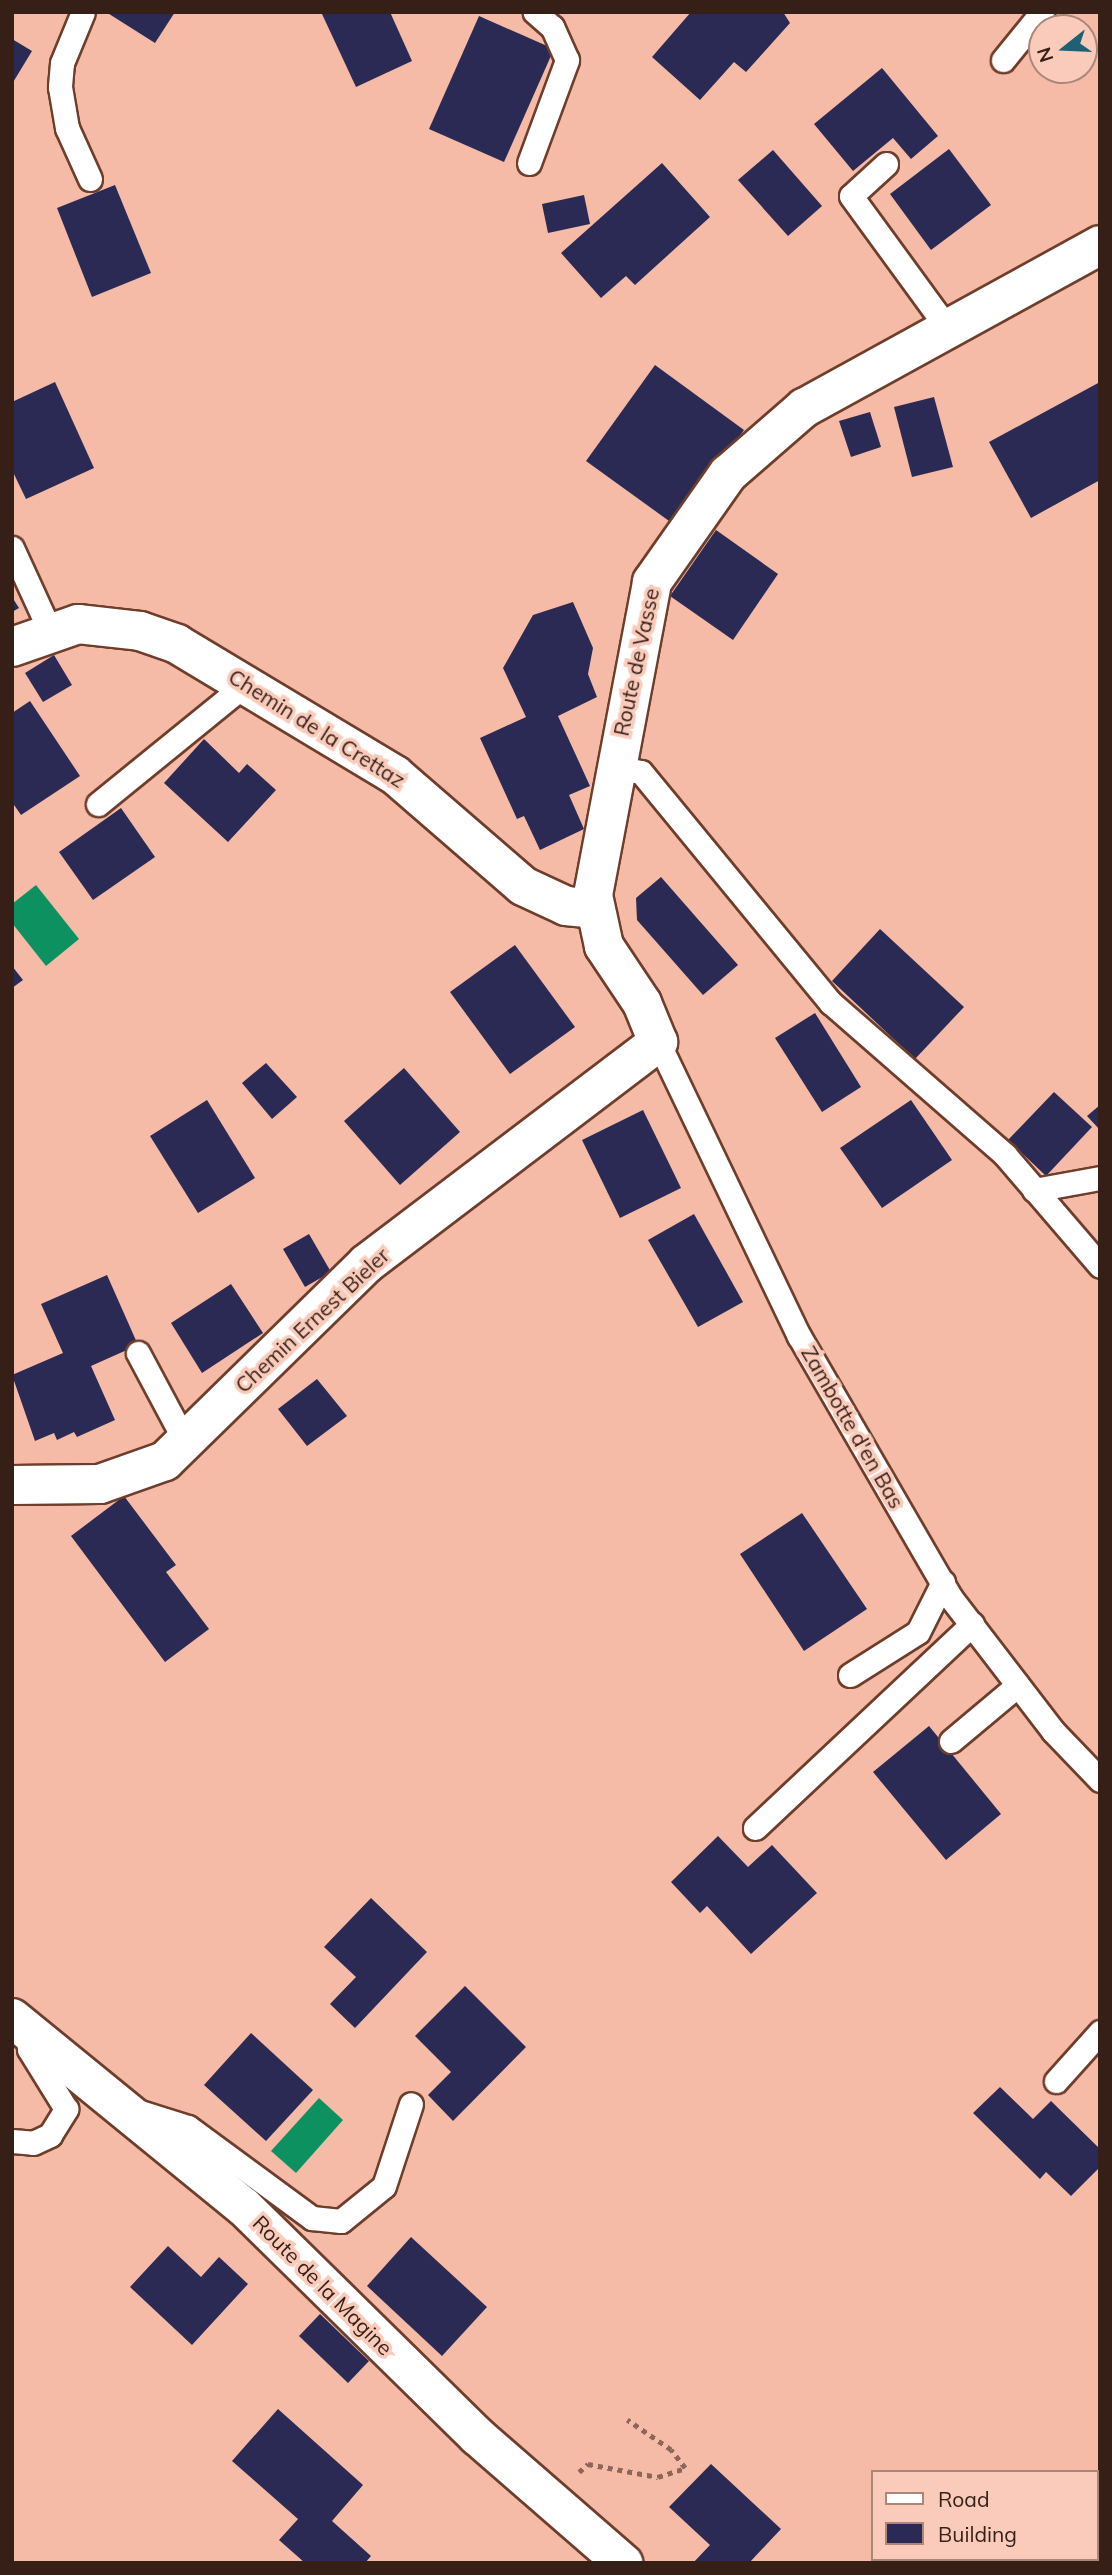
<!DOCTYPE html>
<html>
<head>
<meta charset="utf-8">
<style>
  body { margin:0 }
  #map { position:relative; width:1112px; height:2575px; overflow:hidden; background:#f5bba6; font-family:Mulish,sans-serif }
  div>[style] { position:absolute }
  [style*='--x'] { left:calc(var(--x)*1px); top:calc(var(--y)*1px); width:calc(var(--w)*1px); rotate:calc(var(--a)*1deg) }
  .water>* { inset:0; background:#0e9160 }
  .building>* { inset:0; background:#2a2a54 }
  .path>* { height:4.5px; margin-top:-2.25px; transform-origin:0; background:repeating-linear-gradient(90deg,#8c6658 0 5px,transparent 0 10px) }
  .roads { filter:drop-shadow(2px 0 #6e3e2c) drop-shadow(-2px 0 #6e3e2c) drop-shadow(0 2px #6e3e2c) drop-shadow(0 -2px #6e3e2c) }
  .service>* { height:23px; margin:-11.5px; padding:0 11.5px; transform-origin:11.5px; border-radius:11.5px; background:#fff }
  .minor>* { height:38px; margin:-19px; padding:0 19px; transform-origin:19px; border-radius:19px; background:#fff }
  span { translate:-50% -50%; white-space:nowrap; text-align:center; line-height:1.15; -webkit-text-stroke:7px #facbba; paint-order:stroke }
  .street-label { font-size:21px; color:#351f17 }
  .frame { position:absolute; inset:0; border:14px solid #351f17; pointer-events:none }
  .legend { position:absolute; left:871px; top:2470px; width:228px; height:91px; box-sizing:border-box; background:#facbba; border:2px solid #ab8679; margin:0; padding:9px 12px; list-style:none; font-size:21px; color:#351f17 }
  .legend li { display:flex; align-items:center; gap:14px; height:35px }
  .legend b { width:35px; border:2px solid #ab8679 }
  .north { position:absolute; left:1028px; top:14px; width:70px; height:70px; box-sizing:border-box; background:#facbba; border:2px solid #ab8679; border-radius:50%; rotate:252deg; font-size:19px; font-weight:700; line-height:28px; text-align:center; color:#351f17 }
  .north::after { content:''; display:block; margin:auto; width:24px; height:32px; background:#1e6174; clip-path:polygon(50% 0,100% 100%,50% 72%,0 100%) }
</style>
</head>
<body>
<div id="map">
  <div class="water">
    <i style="clip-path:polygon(36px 885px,79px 939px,46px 966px,12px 923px,12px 904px)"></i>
    <i style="clip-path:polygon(319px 2098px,343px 2120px,296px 2173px,271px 2151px)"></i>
  </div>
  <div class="building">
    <i style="clip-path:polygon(106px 12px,175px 12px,155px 43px)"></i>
    <i style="clip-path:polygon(390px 12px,412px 61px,356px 87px,322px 14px)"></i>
    <i style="clip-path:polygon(691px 12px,783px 12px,790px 23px,746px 72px,734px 62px,700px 100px,652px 57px)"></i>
    <i style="clip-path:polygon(479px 16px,554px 49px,504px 162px,429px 129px)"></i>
    <i style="clip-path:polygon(12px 39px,32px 51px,12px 84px)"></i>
    <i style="clip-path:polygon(882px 68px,938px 136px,911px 159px,893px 138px,853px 171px,814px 124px)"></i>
    <i style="clip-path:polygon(949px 149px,991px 205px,931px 250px,890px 194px)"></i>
    <i style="clip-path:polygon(773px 150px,822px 206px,788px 236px,738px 180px)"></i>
    <i style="clip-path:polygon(662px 163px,710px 217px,635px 285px,626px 276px,601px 298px,561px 253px)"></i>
    <i style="clip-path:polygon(115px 185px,151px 273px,92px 297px,57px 208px)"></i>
    <i style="clip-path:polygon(584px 195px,590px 224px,548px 233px,542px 204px)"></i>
    <i style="clip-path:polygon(655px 365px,744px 430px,676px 526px,586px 461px)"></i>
    <i style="clip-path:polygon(55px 382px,94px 468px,26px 499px,12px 470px,12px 402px)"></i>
    <i style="clip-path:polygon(1100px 382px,1100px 480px,1031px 518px,989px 442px)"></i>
    <i style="clip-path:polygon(934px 397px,953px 467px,912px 477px,894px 407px)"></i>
    <i style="clip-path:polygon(870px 412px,881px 447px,851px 457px,839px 421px)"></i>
    <i style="clip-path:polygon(716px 530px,778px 574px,733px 640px,670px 596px)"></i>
    <i style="clip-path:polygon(12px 597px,19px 608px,12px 612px)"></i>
    <i style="clip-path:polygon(573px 602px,593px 648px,588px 674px,597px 697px,558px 716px,590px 786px,569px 795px,584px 829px,540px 850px,524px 816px,517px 819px,480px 738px,526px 717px,503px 668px,533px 615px)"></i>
    <i style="clip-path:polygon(54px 655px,72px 685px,43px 702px,25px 673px)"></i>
    <i style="clip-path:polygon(30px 701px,80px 776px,21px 815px,12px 802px,12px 713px)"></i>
    <i style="clip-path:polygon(204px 739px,239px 773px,247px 764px,276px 790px,228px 842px,164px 783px)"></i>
    <i style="clip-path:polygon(121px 808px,155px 857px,93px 900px,59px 852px)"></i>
    <i style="clip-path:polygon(661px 877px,738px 965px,703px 995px,637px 920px,636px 898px)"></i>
    <i style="clip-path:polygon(880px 929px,964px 1007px,915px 1059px,832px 981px)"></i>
    <i style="clip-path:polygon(515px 945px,575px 1027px,510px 1074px,450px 992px)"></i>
    <i style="clip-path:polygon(12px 966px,23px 980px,12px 988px)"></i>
    <i style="clip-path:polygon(815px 1013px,861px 1087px,822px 1112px,775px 1038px)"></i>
    <i style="clip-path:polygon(266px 1063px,297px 1097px,272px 1119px,242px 1083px)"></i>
    <i style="clip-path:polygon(404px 1068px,460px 1132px,400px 1185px,344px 1121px)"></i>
    <i style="clip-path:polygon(1054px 1092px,1092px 1127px,1046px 1176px,1008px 1140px)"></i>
    <i style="clip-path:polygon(207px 1100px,255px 1178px,198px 1213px,150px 1136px)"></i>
    <i style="clip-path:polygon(911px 1100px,952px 1160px,882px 1208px,840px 1148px)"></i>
    <i style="clip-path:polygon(1100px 1105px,1100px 1130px,1087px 1116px)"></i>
    <i style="clip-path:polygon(643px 1110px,681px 1188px,620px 1218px,582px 1140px)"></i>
    <i style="clip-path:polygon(694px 1214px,743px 1302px,698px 1327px,648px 1240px)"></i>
    <i style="clip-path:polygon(309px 1234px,331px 1272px,305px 1287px,283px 1249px)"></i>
    <i style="clip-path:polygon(107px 1275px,138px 1345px,91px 1366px,115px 1420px,77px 1437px,74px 1432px,57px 1440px,54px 1433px,35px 1441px,12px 1375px,63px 1353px,41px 1304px)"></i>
    <i style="clip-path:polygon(231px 1284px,263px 1333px,202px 1373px,171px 1323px)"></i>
    <i style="clip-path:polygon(317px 1379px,347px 1416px,307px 1446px,278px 1409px)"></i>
    <i style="clip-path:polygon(124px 1496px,176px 1565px,166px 1572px,209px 1629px,165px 1662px,71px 1536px)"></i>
    <i style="clip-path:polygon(802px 1513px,867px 1609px,804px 1651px,740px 1554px)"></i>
    <i style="clip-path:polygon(929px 1726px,1001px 1814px,946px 1860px,873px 1772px)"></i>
    <i style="clip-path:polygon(718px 1836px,748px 1867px,772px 1845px,817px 1893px,751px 1954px,707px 1906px,700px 1913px,671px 1882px)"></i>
    <i style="clip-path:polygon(371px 1898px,427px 1952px,355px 2028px,330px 2004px,356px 1977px,324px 1947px)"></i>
    <i style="clip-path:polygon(465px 1986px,526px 2047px,453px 2121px,428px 2095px,451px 2072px,415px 2036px)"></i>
    <i style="clip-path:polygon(251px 2033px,313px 2090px,266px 2141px,204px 2085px)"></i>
    <i style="clip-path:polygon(1000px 2087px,1033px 2119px,1051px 2101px,1100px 2149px,1100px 2167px,1071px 2196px,1046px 2172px,1040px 2179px,973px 2113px)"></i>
    <i style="clip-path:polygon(411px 2237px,487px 2307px,442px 2356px,367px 2286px)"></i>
    <i style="clip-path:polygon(168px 2246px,201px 2277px,219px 2257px,248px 2284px,192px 2345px,130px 2287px)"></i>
    <i style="clip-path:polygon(320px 2314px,369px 2361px,348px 2383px,299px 2336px)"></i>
    <i style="clip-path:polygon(278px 2409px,363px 2485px,332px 2521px,371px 2556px,365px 2563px,305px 2563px,279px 2540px,298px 2519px,232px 2461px)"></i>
    <i style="clip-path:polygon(711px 2464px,781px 2529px,749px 2563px,693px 2563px,710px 2545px,669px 2507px)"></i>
  </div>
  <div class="path">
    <i style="--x:579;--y:2472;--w:12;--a:-42"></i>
    <i style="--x:588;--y:2464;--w:71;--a:10.5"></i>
    <i style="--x:658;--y:2477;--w:28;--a:-18"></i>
    <i style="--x:685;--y:2468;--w:23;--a:-128"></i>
    <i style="--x:671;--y:2450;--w:53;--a:-145.7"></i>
  </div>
  <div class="roads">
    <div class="service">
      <i style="--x:83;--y:12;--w:55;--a:112.4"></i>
      <i style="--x:62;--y:63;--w:24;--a:95"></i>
      <i style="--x:60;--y:87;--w:42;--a:80.3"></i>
      <i style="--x:67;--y:128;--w:56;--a:65.7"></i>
      <i style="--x:1003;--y:60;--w:62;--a:-50.9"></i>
      <i style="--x:529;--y:163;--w:110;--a:-69.7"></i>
      <i style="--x:567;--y:60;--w:36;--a:-114"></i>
      <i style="--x:552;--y:27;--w:23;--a:-139"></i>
      <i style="--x:886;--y:164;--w:47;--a:137.6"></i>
      <i style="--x:851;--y:196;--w:165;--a:53.9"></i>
      <i style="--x:12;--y:548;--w:91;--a:65.4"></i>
      <i style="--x:615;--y:767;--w:26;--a:11"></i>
      <i style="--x:641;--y:772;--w:299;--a:50.6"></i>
      <i style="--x:831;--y:1003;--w:231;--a:41.1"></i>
      <i style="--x:1005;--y:1155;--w:146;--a:49.4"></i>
      <i style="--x:98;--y:804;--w:192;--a:-39.1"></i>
      <i style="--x:658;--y:1042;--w:326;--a:64.4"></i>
      <i style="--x:799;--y:1336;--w:303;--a:59.9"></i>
      <i style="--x:951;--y:1598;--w:168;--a:52.5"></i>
      <i style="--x:1053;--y:1731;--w:68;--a:46.2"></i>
      <i style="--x:1034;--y:1190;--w:67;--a:-10.3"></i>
      <i style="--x:138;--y:1353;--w:100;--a:61.9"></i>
      <i style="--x:850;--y:1675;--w:80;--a:-32.3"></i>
      <i style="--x:918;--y:1632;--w:56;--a:-63.4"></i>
      <i style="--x:951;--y:1741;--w:87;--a:-39.9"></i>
      <i style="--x:755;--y:1828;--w:298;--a:-43.2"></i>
      <i style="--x:1056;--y:2081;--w:66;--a:-48.1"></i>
      <i style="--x:140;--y:2112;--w:50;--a:17.4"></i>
      <i style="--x:188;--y:2127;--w:154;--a:36.3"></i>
      <i style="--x:312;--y:2218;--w:29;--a:6"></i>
      <i style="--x:341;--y:2221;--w:55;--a:-39.1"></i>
      <i style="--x:384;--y:2186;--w:86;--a:-71.8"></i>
      <i style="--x:12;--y:2141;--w:21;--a:5"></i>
      <i style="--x:33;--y:2143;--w:19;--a:-25"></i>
      <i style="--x:50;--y:2135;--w:31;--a:-58"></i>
      <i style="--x:66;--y:2109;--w:70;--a:-121.7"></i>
      <i style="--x:29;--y:2049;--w:14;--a:-94"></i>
    </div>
    <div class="minor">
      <i style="--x:12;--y:647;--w:70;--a:-19.2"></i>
      <i style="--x:78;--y:624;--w:62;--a:6.4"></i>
      <i style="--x:140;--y:631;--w:39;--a:19"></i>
      <i style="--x:177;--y:644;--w:254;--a:31"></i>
      <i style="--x:395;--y:775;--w:169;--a:40.9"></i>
      <i style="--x:523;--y:886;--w:47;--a:24.9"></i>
      <i style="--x:566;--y:906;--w:28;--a:6"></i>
      <i style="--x:12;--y:1485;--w:88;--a:-0.7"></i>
      <i style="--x:100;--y:1484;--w:69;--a:-19.5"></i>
      <i style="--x:165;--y:1461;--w:281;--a:-44.4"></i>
      <i style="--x:366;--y:1264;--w:367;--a:-37.2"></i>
      <i style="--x:658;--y:1042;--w:42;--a:-112.3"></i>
      <i style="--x:642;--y:1003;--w:69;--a:-123.7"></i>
      <i style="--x:604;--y:946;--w:52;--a:-102.2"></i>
      <i style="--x:593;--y:895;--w:319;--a:-79.3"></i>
      <i style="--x:652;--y:582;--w:132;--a:-54.9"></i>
      <i style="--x:728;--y:474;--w:101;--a:-41"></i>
      <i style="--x:804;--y:408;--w:338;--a:-28.8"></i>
      <i style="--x:12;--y:2018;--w:299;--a:39.2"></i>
      <i style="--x:244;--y:2207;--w:327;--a:44.5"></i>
      <i style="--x:477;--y:2436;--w:194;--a:41"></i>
    </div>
  </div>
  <div class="street-label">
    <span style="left:636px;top:662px;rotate:-78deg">Route de Vasse</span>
    <span style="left:317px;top:728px;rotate:32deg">Chemin de la Crettaz</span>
    <span style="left:312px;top:1320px;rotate:-43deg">Chemin Ernest Bieler</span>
    <span style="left:853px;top:1427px;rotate:60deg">Zambotte d'en Bas</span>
    <span style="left:323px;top:2285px;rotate:45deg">Route de la Magine</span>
  </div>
  <div class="frame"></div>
  <ul class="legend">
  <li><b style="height:9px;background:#fff"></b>Road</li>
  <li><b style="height:19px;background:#2a2a54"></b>Building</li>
  </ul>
  <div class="north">N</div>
</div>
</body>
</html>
